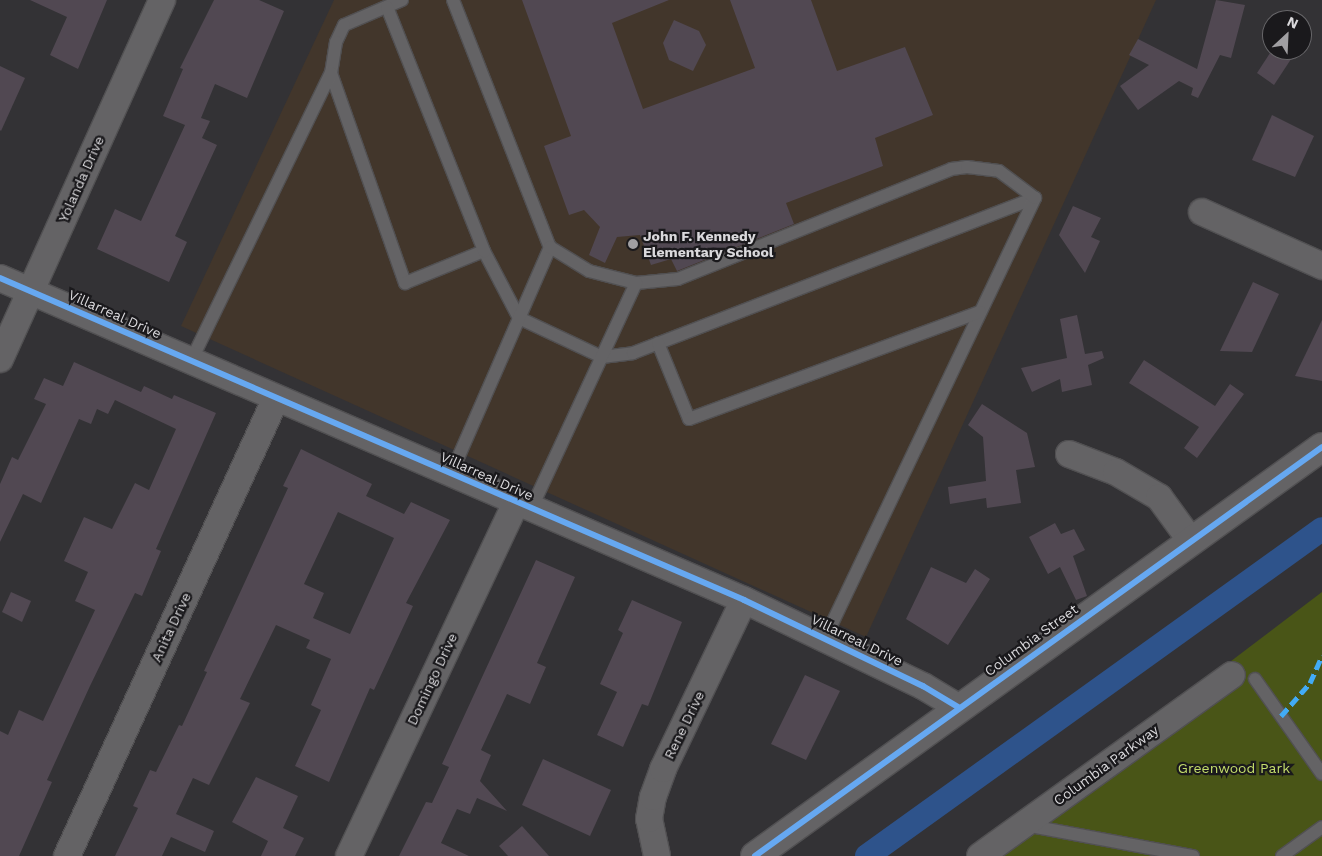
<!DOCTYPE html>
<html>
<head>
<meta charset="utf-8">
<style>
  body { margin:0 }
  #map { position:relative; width:1322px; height:856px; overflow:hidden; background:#333235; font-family:"Work Sans",sans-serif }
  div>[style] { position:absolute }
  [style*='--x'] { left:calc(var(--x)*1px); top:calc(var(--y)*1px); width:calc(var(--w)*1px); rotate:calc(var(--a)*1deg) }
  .education>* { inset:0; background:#42362b }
  .green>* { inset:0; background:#495517 }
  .canal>* { height:24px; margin:-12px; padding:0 12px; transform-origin:12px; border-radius:12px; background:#2e538b }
  .building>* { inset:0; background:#514852 }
  .roads { filter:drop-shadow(1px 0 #515052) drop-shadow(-1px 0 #515052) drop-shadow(0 1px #515052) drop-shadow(0 -1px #515052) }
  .service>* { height:12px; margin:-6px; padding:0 6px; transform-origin:6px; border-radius:6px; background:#646365 }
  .minor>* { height:26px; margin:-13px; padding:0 13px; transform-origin:13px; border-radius:13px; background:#646365 }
  .tertiary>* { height:28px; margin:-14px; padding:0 14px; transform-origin:14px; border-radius:14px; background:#646365 }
  .quiet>* { height:5px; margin-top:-2.5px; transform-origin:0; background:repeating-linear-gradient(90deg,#42abf6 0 10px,transparent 0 15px) }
  .cycleway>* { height:6px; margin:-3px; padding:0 3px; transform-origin:3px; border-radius:3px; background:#66a8f1 }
  .dots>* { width:14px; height:14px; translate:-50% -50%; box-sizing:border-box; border:2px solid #1a191c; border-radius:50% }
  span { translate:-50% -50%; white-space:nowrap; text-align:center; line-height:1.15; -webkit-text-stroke:4.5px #1a191c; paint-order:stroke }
  .street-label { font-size:14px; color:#dad9dc }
  .poi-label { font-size:14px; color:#dad9dc; font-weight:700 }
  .left { translate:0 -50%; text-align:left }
  .park-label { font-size:14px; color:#c4dd6c }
  .north { position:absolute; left:1262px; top:10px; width:50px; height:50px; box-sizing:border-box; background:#1a191c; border:1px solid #676669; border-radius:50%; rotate:25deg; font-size:14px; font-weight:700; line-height:20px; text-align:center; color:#dad9dc }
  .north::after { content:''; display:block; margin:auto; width:18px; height:22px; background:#a09fa2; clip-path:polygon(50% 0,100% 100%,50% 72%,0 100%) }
</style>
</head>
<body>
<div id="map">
  <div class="education">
    <i style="clip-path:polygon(334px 0,1156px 0,866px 637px,181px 326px)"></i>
  </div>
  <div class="green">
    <i style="clip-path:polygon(1322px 592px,1322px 856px,974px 856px)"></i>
  </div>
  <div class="canal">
    <i style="--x:867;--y:856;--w:560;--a:-35.7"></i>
  </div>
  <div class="building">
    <i style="clip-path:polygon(30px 0,107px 0,78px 69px,50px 55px,67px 17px)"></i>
    <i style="clip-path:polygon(214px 0,259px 0,284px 11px,247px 98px,215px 84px,201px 118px,210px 121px,202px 138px,217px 145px,175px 236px,187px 242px,169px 282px,97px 249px,115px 209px,141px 221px,185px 125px,163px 116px,183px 69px,180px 68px)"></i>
    <i style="clip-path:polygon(522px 0,669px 0,612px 23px,643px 109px,755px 68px,730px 0,811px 0,837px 71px,905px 47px,933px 115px,875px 138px,883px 166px,786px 203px,794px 224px,677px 271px,671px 259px,651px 265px,640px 235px,617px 237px,605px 263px,589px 255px,600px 227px,584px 210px,569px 215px,544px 146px,571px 136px)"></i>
    <i style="clip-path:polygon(1216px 0,1245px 5px,1231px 58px,1220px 55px,1198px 98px,1191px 95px,1193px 88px,1179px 81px,1138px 110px,1120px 86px,1149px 65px,1129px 55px,1138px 39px,1197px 69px)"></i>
    <i style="clip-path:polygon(674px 20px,699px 31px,706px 45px,693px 71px,669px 60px,663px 43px)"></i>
    <i style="clip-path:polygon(1272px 50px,1297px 50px,1274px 85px,1257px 73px)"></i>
    <i style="clip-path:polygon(0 66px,25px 78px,1px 131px,0 130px)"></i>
    <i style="clip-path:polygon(1272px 115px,1314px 136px,1295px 177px,1252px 160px)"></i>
    <i style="clip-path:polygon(1073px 206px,1101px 218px,1091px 237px,1100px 241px,1085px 273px,1059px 235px)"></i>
    <i style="clip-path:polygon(1253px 282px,1279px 294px,1252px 352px,1220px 351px)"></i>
    <i style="clip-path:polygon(1077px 315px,1085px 354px,1102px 351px,1104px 358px,1088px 365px,1092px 385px,1062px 392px,1060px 379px,1032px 392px,1021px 368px,1067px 358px,1060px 319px)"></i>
    <i style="clip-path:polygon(1322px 320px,1322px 381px,1295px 376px)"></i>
    <i style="clip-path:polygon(1144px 360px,1215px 406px,1230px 384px,1244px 394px,1197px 458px,1184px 448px,1199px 427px,1129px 383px)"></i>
    <i style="clip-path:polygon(74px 362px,141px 392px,144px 386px,172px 399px,174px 395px,216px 413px,156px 549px,161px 551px,142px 596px,135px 593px,90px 686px,47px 780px,52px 782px,19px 856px,0 856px,0 731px,8px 735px,19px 710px,43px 721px,95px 610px,75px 601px,88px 572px,64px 561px,84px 517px,112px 529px,135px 483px,149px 490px,176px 429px,115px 400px,108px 414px,97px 409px,91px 424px,79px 419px,41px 503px,23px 494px,0 542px,0 484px,12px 457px,18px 460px,46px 404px,34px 399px,44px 378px,63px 386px)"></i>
    <i style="clip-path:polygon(982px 404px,1027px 433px,1035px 467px,1016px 470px,1021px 503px,987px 508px,986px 498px,950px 504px,948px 487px,986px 481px,983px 437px,968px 425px)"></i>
    <i style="clip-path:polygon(evenodd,301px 449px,372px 484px,366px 496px,404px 514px,411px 502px,450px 520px,406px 603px,413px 606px,374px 690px,370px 688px,329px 782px,295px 766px,321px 710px,311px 705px,331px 659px,306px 648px,310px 640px,276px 625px,240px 699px,250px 703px,209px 785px,193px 778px,176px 814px,214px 831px,205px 852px,171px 837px,162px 856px,115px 856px,138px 808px,133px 806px,150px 770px,156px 772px,179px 725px,182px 726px,207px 672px,204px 671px,288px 488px,283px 486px,301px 449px,338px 512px,394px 538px,350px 634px,313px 618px,324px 593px,304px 584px,338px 512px)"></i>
    <i style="clip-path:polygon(1055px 523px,1061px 534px,1074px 529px,1085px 550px,1073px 556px,1087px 596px,1076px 600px,1060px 567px,1048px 574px,1029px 537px)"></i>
    <i style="clip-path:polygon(536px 560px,575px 577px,537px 663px,546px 667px,530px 704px,507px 694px,481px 750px,491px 755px,480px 781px,507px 811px,477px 798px,470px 814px,457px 809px,441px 843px,469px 856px,399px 856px,426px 802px,432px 803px,449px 767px,442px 764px)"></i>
    <i style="clip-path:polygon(931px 567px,966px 583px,975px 569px,990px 579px,948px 645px,906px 619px)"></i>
    <i style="clip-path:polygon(11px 592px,31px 601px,22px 622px,2px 612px)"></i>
    <i style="clip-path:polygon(632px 600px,682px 622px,648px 706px,642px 704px,623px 747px,597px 735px,617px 692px,600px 684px,623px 633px,618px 630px)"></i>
    <i style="clip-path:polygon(805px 675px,840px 691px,806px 760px,771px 744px)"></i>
    <i style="clip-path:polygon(543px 759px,611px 790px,590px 836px,522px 805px)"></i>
    <i style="clip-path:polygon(256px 777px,298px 796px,283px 828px,304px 838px,295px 856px,261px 856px,268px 841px,232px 822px)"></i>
    <i style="clip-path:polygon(522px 826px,549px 856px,508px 856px,499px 846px)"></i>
  </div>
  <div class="roads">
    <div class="service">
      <i style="--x:402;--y:0;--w:63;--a:156.7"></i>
      <i style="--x:344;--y:25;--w:19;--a:115"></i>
      <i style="--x:336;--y:42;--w:31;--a:99"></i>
      <i style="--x:331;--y:73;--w:223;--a:70.6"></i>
      <i style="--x:405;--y:283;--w:85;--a:-22.1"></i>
      <i style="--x:484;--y:251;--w:76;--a:62.4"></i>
      <i style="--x:519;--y:318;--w:92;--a:25.2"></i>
      <i style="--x:602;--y:357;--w:31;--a:-7"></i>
      <i style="--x:633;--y:353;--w:431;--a:-21.1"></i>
      <i style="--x:1035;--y:198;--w:488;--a:115.5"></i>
      <i style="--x:453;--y:0;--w:265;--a:68.6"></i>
      <i style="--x:387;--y:7;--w:263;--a:68.3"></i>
      <i style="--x:636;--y:283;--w:42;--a:-5.4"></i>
      <i style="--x:678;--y:279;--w:294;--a:-21.9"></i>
      <i style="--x:951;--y:169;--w:16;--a:-7"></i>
      <i style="--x:967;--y:167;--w:32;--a:7"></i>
      <i style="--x:999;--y:171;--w:45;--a:36.9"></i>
      <i style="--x:658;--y:343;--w:82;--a:67.8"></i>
      <i style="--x:689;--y:419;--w:310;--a:-20.2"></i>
      <i style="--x:191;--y:361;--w:320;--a:-64.1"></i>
      <i style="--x:451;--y:474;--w:248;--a:-66.4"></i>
      <i style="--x:550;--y:247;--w:46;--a:31.6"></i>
      <i style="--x:589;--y:271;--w:49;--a:14.3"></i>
      <i style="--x:636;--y:283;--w:249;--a:114.9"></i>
      <i style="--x:1255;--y:679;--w:116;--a:54.8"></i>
      <i style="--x:1025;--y:825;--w:171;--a:10.5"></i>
      <i style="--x:1282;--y:856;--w:49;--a:-35.9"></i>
    </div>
    <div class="minor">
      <i style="--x:1202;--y:212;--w:132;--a:24.2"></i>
      <i style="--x:0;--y:278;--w:811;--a:23.4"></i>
      <i style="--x:744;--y:600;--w:199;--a:25.7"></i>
      <i style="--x:923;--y:686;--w:41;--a:31"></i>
      <i style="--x:0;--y:359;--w:394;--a:-65.7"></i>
      <i style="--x:1069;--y:454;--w:50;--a:21"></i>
      <i style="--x:1116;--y:472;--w:50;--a:30.2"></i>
      <i style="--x:1159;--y:497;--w:54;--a:54"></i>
      <i style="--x:67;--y:856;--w:503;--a:-65.47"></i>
      <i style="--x:349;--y:856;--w:391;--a:-64.7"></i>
      <i style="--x:657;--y:856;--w:38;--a:-102"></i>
      <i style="--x:649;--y:819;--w:22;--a:-80"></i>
      <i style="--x:653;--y:797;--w:30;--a:-70"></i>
      <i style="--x:663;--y:769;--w:187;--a:-64.4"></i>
      <i style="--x:980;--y:856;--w:310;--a:-35.7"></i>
    </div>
    <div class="tertiary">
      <i style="--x:755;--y:856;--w:699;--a:-35.8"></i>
    </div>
  </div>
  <div class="quiet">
    <i style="--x:1281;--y:716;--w:44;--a:-48.7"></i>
    <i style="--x:1310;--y:683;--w:30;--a:-66"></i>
  </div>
  <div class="cycleway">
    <i style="--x:0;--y:278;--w:811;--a:23.4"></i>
    <i style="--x:744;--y:600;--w:199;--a:25.7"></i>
    <i style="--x:923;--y:686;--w:41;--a:31"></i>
    <i style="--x:755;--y:856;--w:699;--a:-35.8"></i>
  </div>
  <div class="dots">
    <i style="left:633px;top:244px;background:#a09fa2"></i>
  </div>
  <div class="street-label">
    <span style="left:81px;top:179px;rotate:-66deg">Yolanda Drive</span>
    <span style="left:115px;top:314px;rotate:24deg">Villarreal Drive</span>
    <span style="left:487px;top:476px;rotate:24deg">Villarreal Drive</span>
    <span style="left:171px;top:627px;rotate:-65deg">Anita Drive</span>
    <span style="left:857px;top:640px;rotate:26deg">Villarreal Drive</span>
    <span style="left:1031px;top:640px;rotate:-36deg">Columbia Street</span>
    <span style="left:432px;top:679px;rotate:-65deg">Domingo Drive</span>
    <span style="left:684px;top:725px;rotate:-64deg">Rene Drive</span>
    <span style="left:1106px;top:765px;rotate:-36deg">Columbia Parkway</span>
  </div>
  <div class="poi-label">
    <span class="left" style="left:643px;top:244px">John F. Kennedy<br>Elementary School</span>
  </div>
  <div class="park-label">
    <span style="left:1234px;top:768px">Greenwood Park</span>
  </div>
  <div class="north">N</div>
</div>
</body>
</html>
